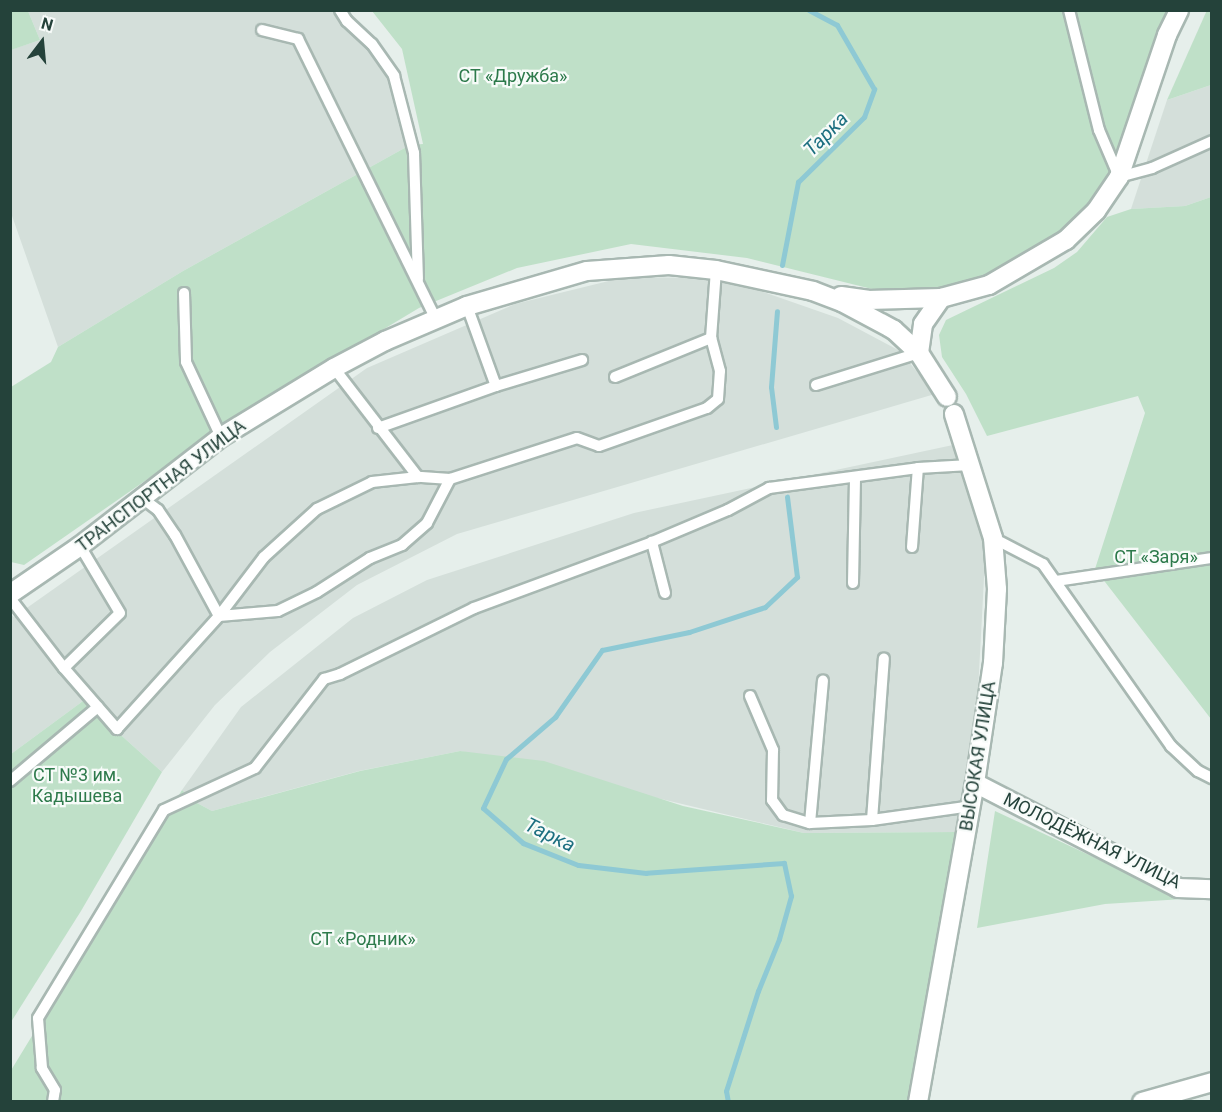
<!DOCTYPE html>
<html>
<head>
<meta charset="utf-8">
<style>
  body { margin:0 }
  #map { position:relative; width:1222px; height:1112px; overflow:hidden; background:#e6efeb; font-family:Roboto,sans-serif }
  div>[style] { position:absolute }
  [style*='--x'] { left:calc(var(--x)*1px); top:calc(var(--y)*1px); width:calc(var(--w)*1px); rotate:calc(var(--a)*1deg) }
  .built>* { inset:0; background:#d4dfda }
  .green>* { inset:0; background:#bfe0c8 }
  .stream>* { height:5px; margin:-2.5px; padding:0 2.5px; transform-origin:2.5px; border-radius:2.5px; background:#8ec9d4 }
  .roads { filter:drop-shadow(2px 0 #a8b8b2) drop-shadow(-2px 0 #a8b8b2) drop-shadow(0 2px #a8b8b2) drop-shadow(0 -2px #a8b8b2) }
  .lane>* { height:10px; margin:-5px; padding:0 5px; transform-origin:5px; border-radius:5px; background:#fff }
  .street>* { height:18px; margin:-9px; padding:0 9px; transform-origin:9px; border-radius:9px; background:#fff }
  .secondary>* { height:18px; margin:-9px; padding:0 9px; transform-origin:9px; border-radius:9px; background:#fff }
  span { translate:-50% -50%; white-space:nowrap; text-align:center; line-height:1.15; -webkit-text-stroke:4.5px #f7fbf9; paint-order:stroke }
  .park-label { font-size:18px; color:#2d7a4b }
  .street-label { font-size:18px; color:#24423a }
  .water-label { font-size:20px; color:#1c6f80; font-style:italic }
  .frame { position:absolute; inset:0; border:12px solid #24423a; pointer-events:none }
  .north { position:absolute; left:12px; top:12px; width:60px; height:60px; -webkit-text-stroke:4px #f7fbf9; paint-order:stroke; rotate:16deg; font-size:16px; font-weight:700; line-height:24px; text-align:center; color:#24423a }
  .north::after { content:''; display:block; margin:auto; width:21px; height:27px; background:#24423a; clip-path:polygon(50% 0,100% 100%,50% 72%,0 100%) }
</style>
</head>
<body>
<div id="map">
  <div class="built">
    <i style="clip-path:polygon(28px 11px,333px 11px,378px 54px,396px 88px,410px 145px,183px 271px,58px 347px,11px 213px,10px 50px,40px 40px)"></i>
    <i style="clip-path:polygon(1211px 85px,1211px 197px,1185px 206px,1131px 209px,1167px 100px)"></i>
    <i style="clip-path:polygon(625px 277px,707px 278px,749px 287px,838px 318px,900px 351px,935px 394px,457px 534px,357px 585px,270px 652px,215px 705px,162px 772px,83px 701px,11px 754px,10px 614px,14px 617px,367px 368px,515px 304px)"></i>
    <i style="clip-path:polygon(953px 445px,986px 541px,977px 710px,957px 832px,804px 833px,460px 751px,359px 771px,212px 811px,197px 803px,182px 790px,241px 707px,353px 618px,427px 580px,634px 513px)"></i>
  </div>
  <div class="green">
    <i style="clip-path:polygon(11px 10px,28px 11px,40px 40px,11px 50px)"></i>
    <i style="clip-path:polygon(1207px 10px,1211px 11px,1211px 85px,1167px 100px)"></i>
    <i style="clip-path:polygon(372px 11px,1170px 11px,1150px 51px,1144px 81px,1112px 174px,1088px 206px,1060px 235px,1021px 259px,976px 280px,934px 288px,872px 289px,747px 258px,631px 244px,517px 268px,419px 308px,234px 419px,24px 565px,11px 562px,11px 387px,51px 362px,58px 347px,183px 271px,410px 145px,423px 144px,402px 49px)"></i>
    <i style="clip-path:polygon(1211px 197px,1211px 719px,1095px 569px,1145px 413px,1138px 396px,987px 436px,966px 394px,942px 357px,939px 335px,946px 320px,1054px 268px,1077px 252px,1107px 217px,1131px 209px,1185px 206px)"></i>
    <i style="clip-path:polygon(83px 701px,162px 772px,81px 911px,11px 1022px,11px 754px)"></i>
    <i style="clip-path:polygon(460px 751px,544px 761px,683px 806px,804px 833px,957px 832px,909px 1101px,11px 1102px,10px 1072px,182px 790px,197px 803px,212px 811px,360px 771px)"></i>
    <i style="clip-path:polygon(995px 811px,1183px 899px,1105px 904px,977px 928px)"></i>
  </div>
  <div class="stream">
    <i style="--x:782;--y:265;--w:85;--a:-79.1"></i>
    <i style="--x:798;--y:182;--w:93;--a:-44.6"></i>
    <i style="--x:864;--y:117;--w:30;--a:-70"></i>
    <i style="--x:874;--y:89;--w:74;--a:-120"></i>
    <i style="--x:837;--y:25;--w:32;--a:-152"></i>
    <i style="--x:776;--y:427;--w:40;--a:-97.1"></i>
    <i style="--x:771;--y:387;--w:76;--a:-85.5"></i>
    <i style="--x:728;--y:1102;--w:11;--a:-100"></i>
    <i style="--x:726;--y:1091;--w:105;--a:-72.3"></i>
    <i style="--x:758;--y:991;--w:56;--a:-68"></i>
    <i style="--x:779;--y:939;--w:45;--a:-74.4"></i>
    <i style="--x:791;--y:896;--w:34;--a:-102"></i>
    <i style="--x:784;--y:863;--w:138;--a:175.9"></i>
    <i style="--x:646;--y:873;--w:68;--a:-173.3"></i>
    <i style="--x:578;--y:865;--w:59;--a:-158.2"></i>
    <i style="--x:523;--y:843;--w:53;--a:-138.8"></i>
    <i style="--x:483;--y:808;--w:54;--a:-64.9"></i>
    <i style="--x:506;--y:759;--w:65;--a:-40.6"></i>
    <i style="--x:555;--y:717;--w:82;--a:-55"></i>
    <i style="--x:602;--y:650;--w:89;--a:-11.7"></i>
    <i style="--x:689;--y:632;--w:80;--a:-18.2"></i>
    <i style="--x:765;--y:607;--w:44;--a:-43.2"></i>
    <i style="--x:797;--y:577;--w:81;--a:-97.1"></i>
  </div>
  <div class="roads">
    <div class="lane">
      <i style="--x:340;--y:10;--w:13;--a:58"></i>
      <i style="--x:347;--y:21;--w:34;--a:43"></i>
      <i style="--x:372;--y:44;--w:39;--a:55"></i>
      <i style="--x:394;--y:76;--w:80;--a:75.4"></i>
      <i style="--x:414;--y:153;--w:126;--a:88.2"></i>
      <i style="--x:1069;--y:10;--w:124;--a:76"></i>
      <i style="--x:1099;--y:130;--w:51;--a:66.9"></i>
      <i style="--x:1119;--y:177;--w:34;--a:-15"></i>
      <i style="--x:1152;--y:168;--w:66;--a:-24.2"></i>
      <i style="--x:262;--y:30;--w:37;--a:14"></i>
      <i style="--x:298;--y:39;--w:313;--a:63.8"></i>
      <i style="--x:184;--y:293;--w:69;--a:88.3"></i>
      <i style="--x:186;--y:362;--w:83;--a:65"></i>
      <i style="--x:467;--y:306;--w:85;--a:70.1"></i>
      <i style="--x:615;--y:377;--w:104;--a:-22.1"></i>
      <i style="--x:711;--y:338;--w:68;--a:-85.8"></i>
      <i style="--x:816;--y:385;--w:108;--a:-17.3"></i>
      <i style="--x:378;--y:428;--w:125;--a:-19.6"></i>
      <i style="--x:496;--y:386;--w:90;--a:-16.8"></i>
      <i style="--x:450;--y:479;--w:133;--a:-17.9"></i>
      <i style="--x:577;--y:438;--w:23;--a:20"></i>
      <i style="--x:599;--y:446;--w:114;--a:-19.4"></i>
      <i style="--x:707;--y:408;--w:14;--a:-39"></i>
      <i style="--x:718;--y:399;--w:28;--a:-86"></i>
      <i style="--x:720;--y:371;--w:34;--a:-105"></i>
      <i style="--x:142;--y:498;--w:20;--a:37"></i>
      <i style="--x:158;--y:510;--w:30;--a:56"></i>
      <i style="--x:175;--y:535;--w:92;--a:61.5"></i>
      <i style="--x:219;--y:616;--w:59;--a:-4.8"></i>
      <i style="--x:278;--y:611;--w:43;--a:-26"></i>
      <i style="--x:317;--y:592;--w:63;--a:-32.7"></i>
      <i style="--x:370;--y:558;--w:35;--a:-22"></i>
      <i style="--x:402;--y:545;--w:33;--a:-41"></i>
      <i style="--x:427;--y:523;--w:50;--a:-62.4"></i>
      <i style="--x:450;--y:479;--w:32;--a:-176"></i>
      <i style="--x:418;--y:477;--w:138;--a:-127.6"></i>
      <i style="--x:993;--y:538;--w:56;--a:27.5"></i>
      <i style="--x:1043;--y:564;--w:223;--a:54.9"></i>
      <i style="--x:1171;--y:746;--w:37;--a:43"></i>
      <i style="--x:1198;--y:771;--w:16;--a:27"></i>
      <i style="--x:912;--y:547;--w:79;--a:-85.7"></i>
      <i style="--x:1056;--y:581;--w:158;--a:-8.4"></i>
      <i style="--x:853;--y:583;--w:106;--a:-88.9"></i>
      <i style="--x:665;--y:593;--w:53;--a:-104.3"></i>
      <i style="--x:652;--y:542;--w:82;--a:-22.8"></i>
      <i style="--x:728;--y:510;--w:47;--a:-28.2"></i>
      <i style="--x:769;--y:488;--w:150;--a:-7.6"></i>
      <i style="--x:918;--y:468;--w:52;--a:-3.3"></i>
      <i style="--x:10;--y:598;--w:88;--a:52.4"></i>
      <i style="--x:64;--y:668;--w:81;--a:49"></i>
      <i style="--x:117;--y:729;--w:152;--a:-47.9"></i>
      <i style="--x:219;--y:616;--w:74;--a:-52.7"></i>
      <i style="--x:264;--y:557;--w:72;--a:-42.2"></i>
      <i style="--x:317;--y:509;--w:61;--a:-26.1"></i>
      <i style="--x:372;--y:482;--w:46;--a:-6.2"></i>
      <i style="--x:64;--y:668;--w:78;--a:-44.5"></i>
      <i style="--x:120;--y:613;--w:78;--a:-120.8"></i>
      <i style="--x:750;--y:696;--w:59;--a:66.9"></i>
      <i style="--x:773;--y:750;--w:50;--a:91.1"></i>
      <i style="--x:772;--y:800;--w:19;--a:54"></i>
      <i style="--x:783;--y:815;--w:28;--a:17"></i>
      <i style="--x:810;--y:823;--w:62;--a:-2.8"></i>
      <i style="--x:872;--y:820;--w:100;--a:-8"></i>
      <i style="--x:10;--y:781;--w:115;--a:-40.1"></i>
      <i style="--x:872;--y:820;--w:162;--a:-85.8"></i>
      <i style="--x:810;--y:823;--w:143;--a:-84.8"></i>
      <i style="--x:53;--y:1102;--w:12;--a:-81"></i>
      <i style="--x:55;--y:1090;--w:26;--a:-121"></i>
      <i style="--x:42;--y:1068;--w:50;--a:-94.6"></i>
      <i style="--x:38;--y:1018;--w:243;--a:-58.8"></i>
      <i style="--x:164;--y:810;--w:100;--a:-24.8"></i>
      <i style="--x:255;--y:768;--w:113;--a:-52.2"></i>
      <i style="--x:324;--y:679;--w:17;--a:-17"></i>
      <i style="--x:340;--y:674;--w:149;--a:-26.2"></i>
      <i style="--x:474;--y:608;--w:190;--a:-20.3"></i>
    </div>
    <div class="street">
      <i style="--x:975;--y:783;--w:229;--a:27.3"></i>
      <i style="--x:1178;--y:888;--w:34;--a:2"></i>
      <i style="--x:1142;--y:1102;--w:73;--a:-15.9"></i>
    </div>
    <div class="secondary">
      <i style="--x:841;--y:296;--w:27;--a:8"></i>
      <i style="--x:868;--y:300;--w:73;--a:-1.6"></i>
      <i style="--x:919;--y:353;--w:29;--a:-82"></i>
      <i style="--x:923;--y:324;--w:32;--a:-55"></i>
      <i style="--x:941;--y:298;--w:50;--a:-15.2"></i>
      <i style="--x:989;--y:285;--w:89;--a:-30.3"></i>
      <i style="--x:1066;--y:240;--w:42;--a:-44"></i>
      <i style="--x:1096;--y:211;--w:41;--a:-55.9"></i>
      <i style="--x:1119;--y:177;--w:150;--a:-71.3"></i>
      <i style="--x:1167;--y:35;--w:28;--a:-64"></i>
      <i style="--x:10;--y:594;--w:85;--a:-34.4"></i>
      <i style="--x:80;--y:546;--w:178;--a:-37.7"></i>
      <i style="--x:221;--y:437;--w:132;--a:-31.4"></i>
      <i style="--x:334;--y:368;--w:58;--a:-27.9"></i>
      <i style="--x:385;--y:341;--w:89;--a:-23.1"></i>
      <i style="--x:467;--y:306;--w:125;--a:-16.3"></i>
      <i style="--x:587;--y:271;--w:82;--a:-4.2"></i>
      <i style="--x:669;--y:265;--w:47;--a:6.1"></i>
      <i style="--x:716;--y:270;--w:99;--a:12.2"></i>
      <i style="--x:813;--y:291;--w:31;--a:21"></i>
      <i style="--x:842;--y:302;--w:59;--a:28.3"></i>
      <i style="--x:894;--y:330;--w:34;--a:43"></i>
      <i style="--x:919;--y:353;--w:52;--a:57.5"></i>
      <i style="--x:918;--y:1102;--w:324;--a:-79.9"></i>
      <i style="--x:975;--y:783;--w:121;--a:-81.5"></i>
      <i style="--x:993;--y:663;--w:74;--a:-86.9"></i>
      <i style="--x:997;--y:589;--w:51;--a:-94.5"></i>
      <i style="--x:993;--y:538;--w:130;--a:-107.5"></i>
    </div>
  </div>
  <div class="park-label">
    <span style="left:513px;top:76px">СТ «Дружба»</span>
    <span style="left:1156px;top:557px">СТ «Заря»</span>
    <span style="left:77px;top:786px">СТ №3 им.<br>Кадышева</span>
    <span style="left:363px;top:939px">СТ «Родник»</span>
  </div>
  <div class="street-label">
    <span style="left:161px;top:486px;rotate:-37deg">ТРАНСПОРТНАЯ УЛИЦА</span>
    <span style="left:978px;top:756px;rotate:-81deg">ВЫСОКАЯ УЛИЦА</span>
    <span style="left:1092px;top:841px;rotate:26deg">МОЛОДЁЖНАЯ УЛИЦА</span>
  </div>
  <div class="water-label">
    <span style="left:826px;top:134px;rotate:-45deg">Тарка</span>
    <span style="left:550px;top:835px;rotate:26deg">Тарка</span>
  </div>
  <div class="frame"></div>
  <div class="north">N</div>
</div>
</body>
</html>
